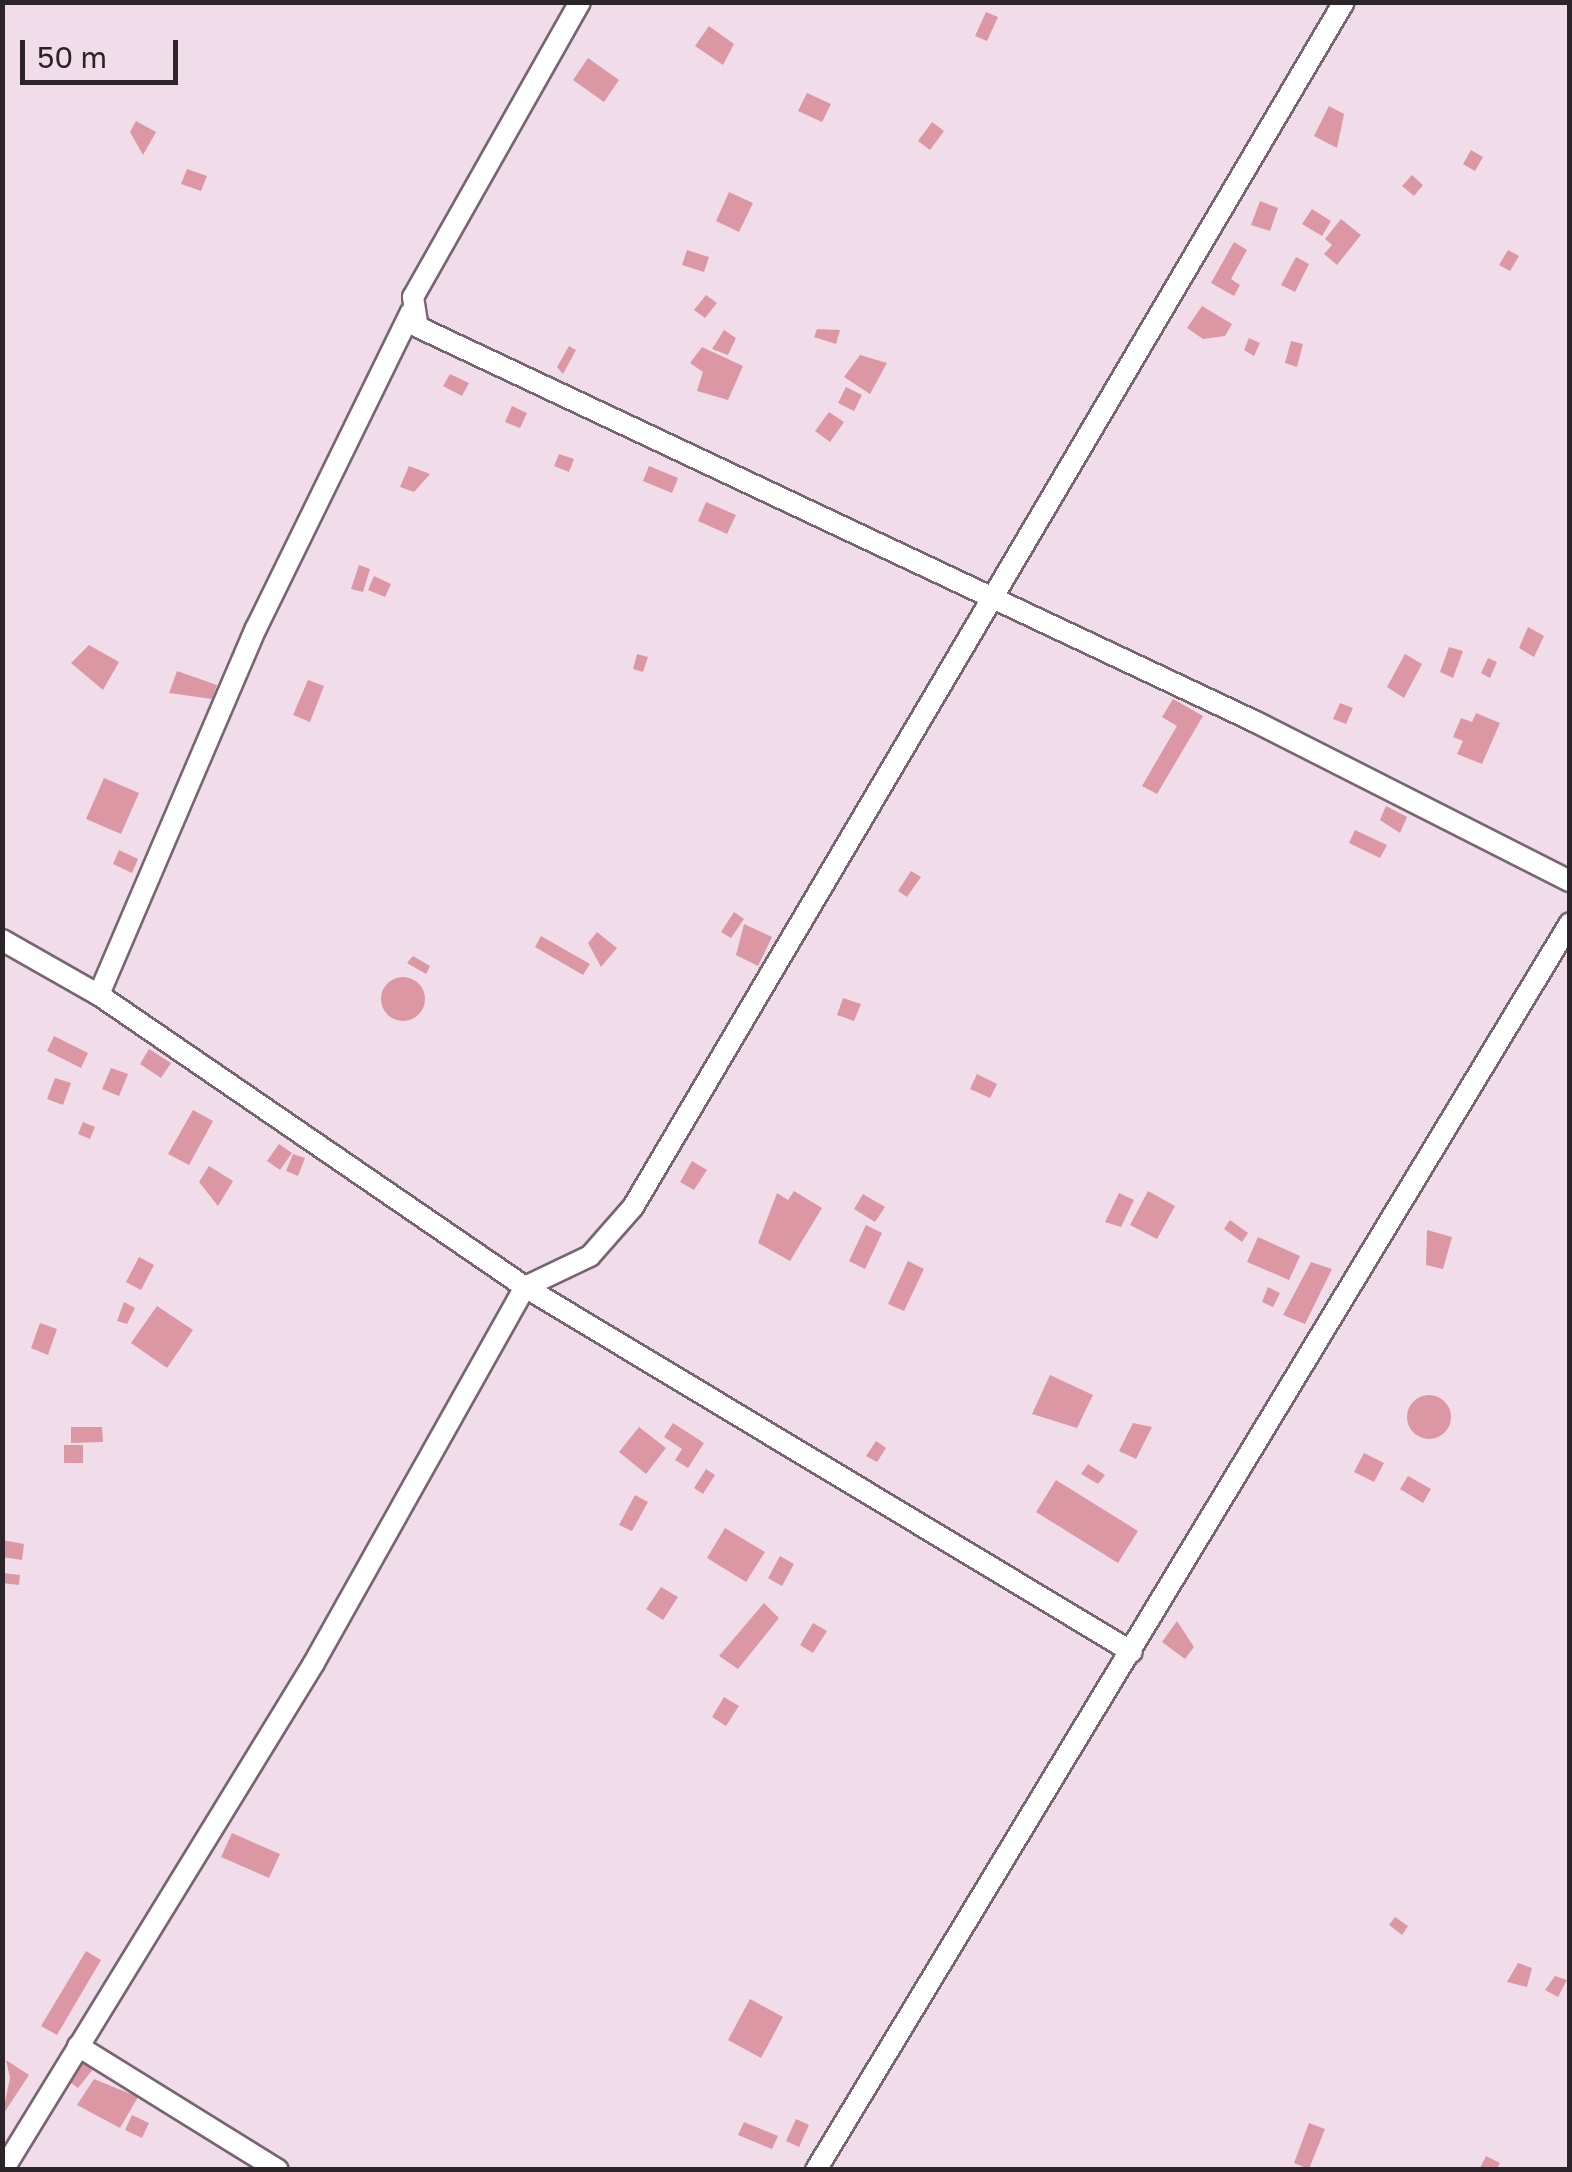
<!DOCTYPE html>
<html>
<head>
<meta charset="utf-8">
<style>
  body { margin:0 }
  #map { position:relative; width:1572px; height:2172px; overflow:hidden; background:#f1ddea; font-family:"Golos Text",sans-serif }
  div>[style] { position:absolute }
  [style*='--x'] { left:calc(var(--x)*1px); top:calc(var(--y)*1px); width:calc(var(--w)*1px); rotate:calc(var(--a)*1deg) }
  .building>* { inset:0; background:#db98a4 }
  .round { border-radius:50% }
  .roads { filter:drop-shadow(2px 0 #776672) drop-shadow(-2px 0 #776672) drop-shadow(0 2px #776672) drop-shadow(0 -2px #776672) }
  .street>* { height:20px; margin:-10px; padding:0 10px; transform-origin:10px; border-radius:10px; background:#fff }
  span { translate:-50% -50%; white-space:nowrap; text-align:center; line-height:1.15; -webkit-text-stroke:8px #f1ddea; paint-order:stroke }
  .frame { position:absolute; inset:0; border:5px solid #2b2429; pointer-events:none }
  .scale { position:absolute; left:20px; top:40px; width:158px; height:45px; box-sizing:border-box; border:5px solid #2b2429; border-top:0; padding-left:12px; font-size:30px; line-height:35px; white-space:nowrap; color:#2b2429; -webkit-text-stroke:8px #f1ddea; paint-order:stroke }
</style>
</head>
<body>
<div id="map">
  <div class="building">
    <i style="clip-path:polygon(986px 12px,998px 17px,987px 41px,975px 36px)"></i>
    <i style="clip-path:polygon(709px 26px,734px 44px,723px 65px,695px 46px)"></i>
    <i style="clip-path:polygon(588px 58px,619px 80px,604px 102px,573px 80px)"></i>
    <i style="clip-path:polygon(807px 93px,831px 104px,822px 122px,798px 111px)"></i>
    <i style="clip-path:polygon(1329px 106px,1344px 114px,1337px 148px,1314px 136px)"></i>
    <i style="clip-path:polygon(136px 121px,156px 132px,143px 155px,130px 132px)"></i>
    <i style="clip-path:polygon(932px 122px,944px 131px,930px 150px,918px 141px)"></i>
    <i style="clip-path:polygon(1471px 150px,1483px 157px,1475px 171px,1463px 164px)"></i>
    <i style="clip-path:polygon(187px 169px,207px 176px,201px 191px,181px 184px)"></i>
    <i style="clip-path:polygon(1412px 175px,1423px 185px,1414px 196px,1402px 186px)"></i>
    <i style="clip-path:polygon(729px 192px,753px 203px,739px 232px,716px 221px)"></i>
    <i style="clip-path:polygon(1260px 201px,1278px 208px,1270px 231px,1251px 225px)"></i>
    <i style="clip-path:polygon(1312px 209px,1331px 221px,1322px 236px,1302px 224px)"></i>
    <i style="clip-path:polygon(1341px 219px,1361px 235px,1337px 265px,1324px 254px,1332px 245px,1325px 239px)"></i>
    <i style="clip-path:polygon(1234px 242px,1247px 250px,1231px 279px,1240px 285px,1234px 296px,1211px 283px)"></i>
    <i style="clip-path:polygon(687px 250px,709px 257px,704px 272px,682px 265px)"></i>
    <i style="clip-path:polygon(1508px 250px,1519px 256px,1510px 271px,1499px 265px)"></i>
    <i style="clip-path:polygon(1296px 257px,1309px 264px,1295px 292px,1281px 285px)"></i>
    <i style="clip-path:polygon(706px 295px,717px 303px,705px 318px,694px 310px)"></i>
    <i style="clip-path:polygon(1202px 306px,1232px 324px,1225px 336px,1203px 339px,1187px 328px)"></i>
    <i style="clip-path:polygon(817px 329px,840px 330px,836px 344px,814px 337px)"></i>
    <i style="clip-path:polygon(724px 330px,736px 338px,728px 355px,712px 349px)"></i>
    <i style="clip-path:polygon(1249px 338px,1260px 343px,1254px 356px,1244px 350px)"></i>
    <i style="clip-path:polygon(1291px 341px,1303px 344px,1297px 367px,1285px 363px)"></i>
    <i style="clip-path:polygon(569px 346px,576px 350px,563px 374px,557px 367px)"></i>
    <i style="clip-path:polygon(702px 347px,743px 366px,728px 400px,697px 391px,703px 372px,690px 363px)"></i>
    <i style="clip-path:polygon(860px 355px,887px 363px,870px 394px,844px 377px)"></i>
    <i style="clip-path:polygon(450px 374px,469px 383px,462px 396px,443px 386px)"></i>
    <i style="clip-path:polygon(846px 387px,862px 395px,854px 411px,838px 403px)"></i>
    <i style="clip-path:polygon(512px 406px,527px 413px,520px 428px,505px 422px)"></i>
    <i style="clip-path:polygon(829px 412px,844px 422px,830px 442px,815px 431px)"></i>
    <i style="clip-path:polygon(559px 454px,574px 459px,569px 472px,554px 466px)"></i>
    <i style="clip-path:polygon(409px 466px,430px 474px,414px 492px,400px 487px)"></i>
    <i style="clip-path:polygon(649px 466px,678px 478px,672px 493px,643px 481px)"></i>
    <i style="clip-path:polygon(706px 502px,736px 515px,727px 534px,698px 521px)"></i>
    <i style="clip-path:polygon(359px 565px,370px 569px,363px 592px,351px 589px)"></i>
    <i style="clip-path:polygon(374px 576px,391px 584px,385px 597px,368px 590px)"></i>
    <i style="clip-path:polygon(1528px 627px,1544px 636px,1534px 657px,1519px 648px)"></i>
    <i style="clip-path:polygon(89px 645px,119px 662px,103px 690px,71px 663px)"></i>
    <i style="clip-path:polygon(1449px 647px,1463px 651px,1453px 678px,1440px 672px)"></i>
    <i style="clip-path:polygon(637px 654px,648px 657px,643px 672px,633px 669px)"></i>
    <i style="clip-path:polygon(1405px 654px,1422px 664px,1404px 698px,1387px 687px)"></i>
    <i style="clip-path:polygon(1488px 658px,1497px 662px,1490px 678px,1481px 673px)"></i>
    <i style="clip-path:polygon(177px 671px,217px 685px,212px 699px,169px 693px)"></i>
    <i style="clip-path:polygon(308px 680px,324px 686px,310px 722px,293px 715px)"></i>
    <i style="clip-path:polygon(1173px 699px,1203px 716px,1157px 794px,1142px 786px,1177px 726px,1162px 717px)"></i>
    <i style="clip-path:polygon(1340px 703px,1353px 708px,1346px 724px,1333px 719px)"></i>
    <i style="clip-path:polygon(1476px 713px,1500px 723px,1482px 764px,1457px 754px,1463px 741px,1453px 737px,1461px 718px,1472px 722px)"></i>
    <i style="clip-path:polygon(104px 778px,139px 793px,121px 834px,86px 819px)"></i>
    <i style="clip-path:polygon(1386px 806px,1407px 817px,1400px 833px,1380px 820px)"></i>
    <i style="clip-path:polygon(1355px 830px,1387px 845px,1380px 858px,1349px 843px)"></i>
    <i style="clip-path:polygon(119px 850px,138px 859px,132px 873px,113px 864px)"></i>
    <i style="clip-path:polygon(911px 871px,921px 877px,907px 897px,898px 891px)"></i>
    <i style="clip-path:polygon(734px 912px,744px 919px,731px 938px,721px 932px)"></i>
    <i style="clip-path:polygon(744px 924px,772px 937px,758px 966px,736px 955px)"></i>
    <i style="clip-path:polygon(597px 932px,617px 948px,601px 967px,588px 943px)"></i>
    <i style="clip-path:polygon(541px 936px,590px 964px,583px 975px,535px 947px)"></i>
    <i style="clip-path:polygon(413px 956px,430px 966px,426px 974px,407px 963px)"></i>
    <i class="round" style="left:381px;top:977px;width:44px;height:44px"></i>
    <i style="clip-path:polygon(843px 998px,861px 1004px,854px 1021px,837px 1015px)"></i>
    <i style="clip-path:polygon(54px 1036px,88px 1053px,81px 1068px,47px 1051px)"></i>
    <i style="clip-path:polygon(149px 1049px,171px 1063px,161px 1078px,140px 1064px)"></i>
    <i style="clip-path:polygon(111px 1068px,128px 1074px,119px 1096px,102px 1089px)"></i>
    <i style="clip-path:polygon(977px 1074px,997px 1084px,990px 1098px,970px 1089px)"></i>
    <i style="clip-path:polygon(55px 1078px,71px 1083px,63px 1105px,47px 1099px)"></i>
    <i style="clip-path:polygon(193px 1110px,213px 1121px,189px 1165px,168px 1154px)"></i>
    <i style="clip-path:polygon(83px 1122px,95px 1127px,90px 1139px,78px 1134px)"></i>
    <i style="clip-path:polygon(279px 1144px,292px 1153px,280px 1170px,267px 1161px)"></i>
    <i style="clip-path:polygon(293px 1154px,305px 1158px,298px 1176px,286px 1171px)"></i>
    <i style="clip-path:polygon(692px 1161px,707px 1170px,694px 1190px,680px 1182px)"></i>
    <i style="clip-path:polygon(209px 1166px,233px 1181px,218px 1206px,199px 1182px)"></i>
    <i style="clip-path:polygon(794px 1191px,822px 1208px,790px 1261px,758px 1243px,777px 1193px,788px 1200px)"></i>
    <i style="clip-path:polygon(1148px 1191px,1175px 1206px,1157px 1239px,1130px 1225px)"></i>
    <i style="clip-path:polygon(1119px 1193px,1134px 1200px,1121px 1227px,1105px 1222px)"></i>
    <i style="clip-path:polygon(863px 1194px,885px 1207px,875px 1222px,854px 1209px)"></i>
    <i style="clip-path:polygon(1230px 1220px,1248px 1233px,1242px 1242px,1224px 1229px)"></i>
    <i style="clip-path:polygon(866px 1225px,882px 1233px,865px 1269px,849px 1261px)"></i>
    <i style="clip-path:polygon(1427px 1230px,1452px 1237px,1443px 1269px,1426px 1265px)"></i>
    <i style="clip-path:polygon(1258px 1237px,1300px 1256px,1289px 1280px,1247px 1262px)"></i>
    <i style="clip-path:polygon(139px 1257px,154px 1265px,141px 1290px,126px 1282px)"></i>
    <i style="clip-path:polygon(908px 1261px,924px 1269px,904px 1311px,888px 1304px)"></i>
    <i style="clip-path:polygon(1311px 1262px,1332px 1269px,1305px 1324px,1283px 1315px)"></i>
    <i style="clip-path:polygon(1268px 1287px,1280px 1293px,1273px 1307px,1262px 1302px)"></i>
    <i style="clip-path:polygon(124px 1302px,135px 1308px,127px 1324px,117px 1321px)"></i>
    <i style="clip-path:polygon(157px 1306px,193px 1330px,167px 1368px,131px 1343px)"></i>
    <i style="clip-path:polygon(40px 1323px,57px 1329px,48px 1355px,31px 1348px)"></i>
    <i style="clip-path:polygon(1050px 1375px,1093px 1395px,1077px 1428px,1032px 1414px)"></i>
    <i class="round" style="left:1407px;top:1395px;width:44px;height:44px"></i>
    <i style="clip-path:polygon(673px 1423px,704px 1443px,688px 1468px,675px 1460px,682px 1449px,664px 1437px)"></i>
    <i style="clip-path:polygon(1133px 1423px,1152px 1427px,1136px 1459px,1119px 1451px)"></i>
    <i style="clip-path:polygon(71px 1427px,102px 1427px,103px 1442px,71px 1443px)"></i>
    <i style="clip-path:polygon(639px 1427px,666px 1448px,646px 1474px,619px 1452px)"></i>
    <i style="clip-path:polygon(876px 1441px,886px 1448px,877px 1462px,866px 1456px)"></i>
    <i style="clip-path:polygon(64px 1445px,83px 1445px,83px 1463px,64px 1463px)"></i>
    <i style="clip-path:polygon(1364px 1453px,1384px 1463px,1374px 1482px,1354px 1472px)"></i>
    <i style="clip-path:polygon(1088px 1464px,1105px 1475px,1098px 1484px,1081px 1474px)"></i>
    <i style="clip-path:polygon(706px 1469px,715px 1475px,703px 1494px,694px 1488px)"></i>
    <i style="clip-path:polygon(1408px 1476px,1431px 1489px,1423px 1503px,1400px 1489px)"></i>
    <i style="clip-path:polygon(1056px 1480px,1138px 1531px,1118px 1563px,1036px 1512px)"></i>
    <i style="clip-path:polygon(635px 1495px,648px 1502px,632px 1531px,619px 1525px)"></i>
    <i style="clip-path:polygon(725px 1528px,765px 1552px,746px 1582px,707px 1558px)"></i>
    <i style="clip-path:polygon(2px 1540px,24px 1544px,22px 1560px,2px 1557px)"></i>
    <i style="clip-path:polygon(780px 1556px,794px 1564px,782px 1586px,768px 1578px)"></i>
    <i style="clip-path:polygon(2px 1573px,20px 1575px,19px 1585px,2px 1583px)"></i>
    <i style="clip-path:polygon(661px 1587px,678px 1597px,663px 1620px,646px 1609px)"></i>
    <i style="clip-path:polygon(764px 1603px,779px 1618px,738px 1669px,719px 1656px)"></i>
    <i style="clip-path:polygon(1177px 1621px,1194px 1647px,1185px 1659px,1162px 1642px)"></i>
    <i style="clip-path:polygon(813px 1623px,827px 1631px,813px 1653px,800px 1645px)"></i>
    <i style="clip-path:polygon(724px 1697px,739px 1706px,726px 1726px,712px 1717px)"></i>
    <i style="clip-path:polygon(232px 1833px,280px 1854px,269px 1878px,221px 1857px)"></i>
    <i style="clip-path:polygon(1395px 1917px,1408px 1926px,1402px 1935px,1389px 1925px)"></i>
    <i style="clip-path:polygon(86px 1951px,101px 1960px,57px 2035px,41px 2026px)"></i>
    <i style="clip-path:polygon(1518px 1963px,1532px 1968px,1527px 1987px,1507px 1982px)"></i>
    <i style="clip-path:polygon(1555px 1976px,1567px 1980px,1558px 1997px,1545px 1990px)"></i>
    <i style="clip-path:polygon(750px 1999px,783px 2017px,761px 2058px,728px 2040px)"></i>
    <i style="clip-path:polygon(6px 2060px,29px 2075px,2px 2116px,10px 2078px)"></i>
    <i style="clip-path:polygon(83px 2060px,94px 2068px,78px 2088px,67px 2080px)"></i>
    <i style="clip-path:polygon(94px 2079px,138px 2097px,120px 2128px,77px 2105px)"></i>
    <i style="clip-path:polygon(132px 2115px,149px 2123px,142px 2138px,125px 2130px)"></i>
    <i style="clip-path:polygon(796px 2119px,809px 2125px,799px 2147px,786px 2141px)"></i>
    <i style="clip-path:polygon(744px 2122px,778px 2136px,772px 2149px,738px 2135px)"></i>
    <i style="clip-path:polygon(1309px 2123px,1325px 2129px,1309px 2169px,1294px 2163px)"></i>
    <i style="clip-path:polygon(1486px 2156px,1500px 2163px,1496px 2170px,1479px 2170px)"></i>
  </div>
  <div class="roads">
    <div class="street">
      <i style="--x:580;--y:2;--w:339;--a:119.5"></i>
      <i style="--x:413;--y:297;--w:30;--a:81"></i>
      <i style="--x:418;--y:327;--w:926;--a:25.24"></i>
      <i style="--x:1256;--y:722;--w:352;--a:26.9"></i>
      <i style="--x:411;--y:312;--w:352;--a:116.1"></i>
      <i style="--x:256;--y:628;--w:399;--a:113.2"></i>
      <i style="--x:99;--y:995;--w:516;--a:34.43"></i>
      <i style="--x:525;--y:1287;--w:708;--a:31.02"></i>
      <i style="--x:2;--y:940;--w:112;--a:29.6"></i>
      <i style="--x:78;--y:2046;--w:235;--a:31.8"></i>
      <i style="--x:3;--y:2170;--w:595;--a:-58.47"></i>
      <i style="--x:314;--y:1663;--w:431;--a:-60.7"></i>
      <i style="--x:525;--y:1287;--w:72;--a:-25.5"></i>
      <i style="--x:590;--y:1256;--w:65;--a:-48.7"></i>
      <i style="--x:633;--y:1207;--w:1399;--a:-59.46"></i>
      <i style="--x:816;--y:2170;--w:1457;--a:-58.84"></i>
    </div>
  </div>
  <div class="frame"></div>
  <div class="scale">50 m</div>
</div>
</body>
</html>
